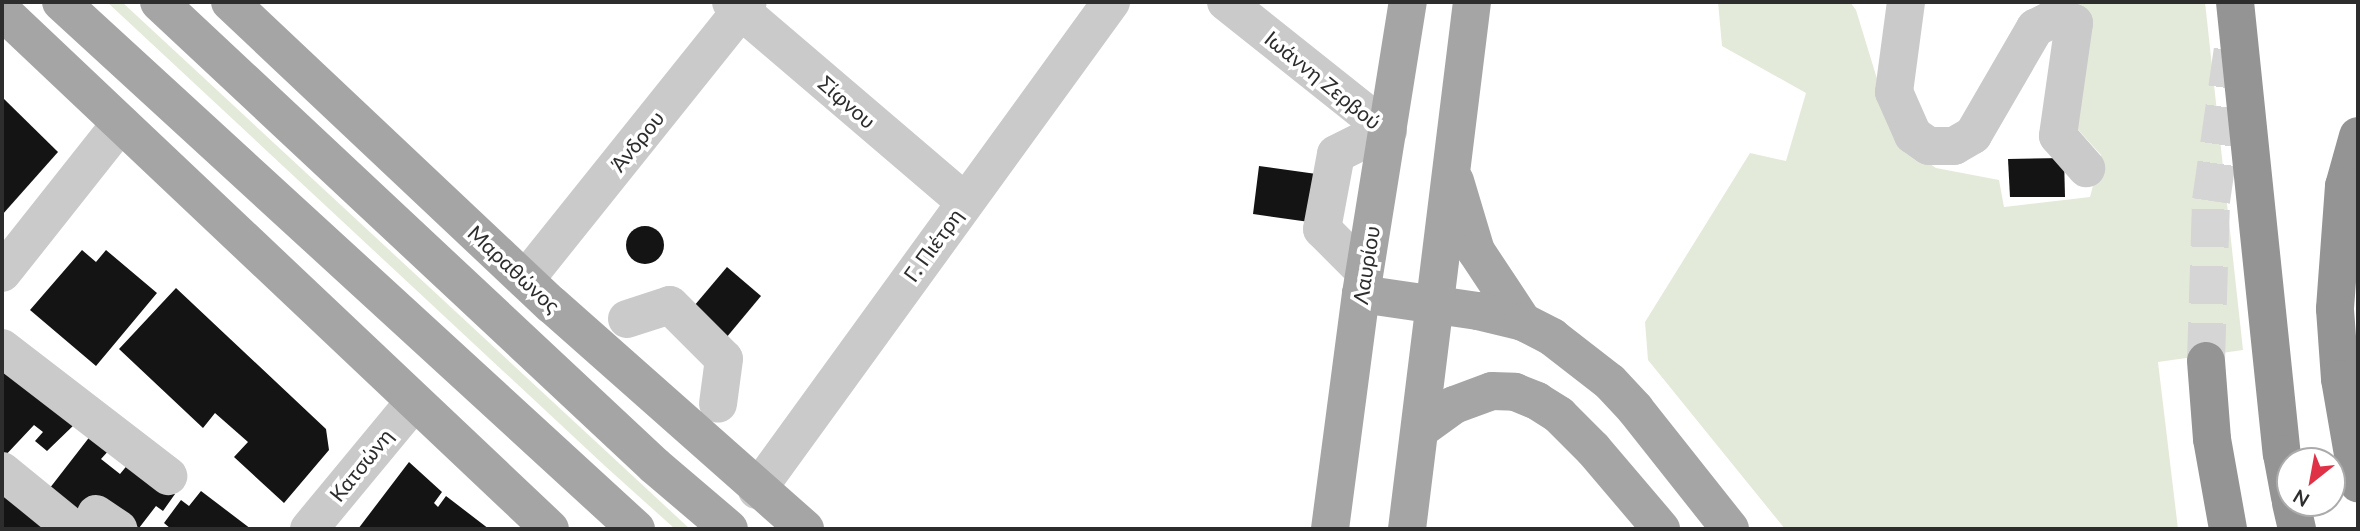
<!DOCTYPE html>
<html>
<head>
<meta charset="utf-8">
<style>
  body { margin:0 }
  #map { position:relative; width:2360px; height:531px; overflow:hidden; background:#fff; font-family:Lato,sans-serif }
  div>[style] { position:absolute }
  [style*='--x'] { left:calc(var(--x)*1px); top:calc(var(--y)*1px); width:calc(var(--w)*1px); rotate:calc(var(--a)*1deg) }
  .green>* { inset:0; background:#e4eada }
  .building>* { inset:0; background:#141414 }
  .round { border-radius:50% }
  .highway-tunnel>* { height:38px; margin-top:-19px; transform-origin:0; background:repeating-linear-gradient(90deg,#d5d5d5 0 38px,transparent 0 57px) }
  .minor>* { height:38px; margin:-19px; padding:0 19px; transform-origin:19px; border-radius:19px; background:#cacaca }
  .major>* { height:38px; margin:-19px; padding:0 19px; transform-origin:19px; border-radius:19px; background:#a5a5a5 }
  .highway>* { height:38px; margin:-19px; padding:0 19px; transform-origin:19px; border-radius:19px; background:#949494 }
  span { translate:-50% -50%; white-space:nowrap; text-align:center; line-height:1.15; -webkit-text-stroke:7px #fff; paint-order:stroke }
  .street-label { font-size:21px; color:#2d2d2d }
  .frame { position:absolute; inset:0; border:4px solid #2d2d2d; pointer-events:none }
  .north { position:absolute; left:2276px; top:447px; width:70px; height:70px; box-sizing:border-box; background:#fff; border:2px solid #ababab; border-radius:50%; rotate:211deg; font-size:19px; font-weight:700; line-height:28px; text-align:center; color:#2d2d2d }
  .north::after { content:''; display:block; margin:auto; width:24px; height:32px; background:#e03246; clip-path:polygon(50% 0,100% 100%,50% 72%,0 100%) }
</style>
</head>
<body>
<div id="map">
  <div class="green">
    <i style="clip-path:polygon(107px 2px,122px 2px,690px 529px,675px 529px,605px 466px)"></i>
    <i style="clip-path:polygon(1718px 2px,1850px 2px,1856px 10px,1896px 141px,1936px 168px,1999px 180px,2004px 207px,2090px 197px,2101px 155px,2072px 123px,2091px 25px,2077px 3px,2058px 2px,2205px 2px,2243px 350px,2158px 362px,2178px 529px,1785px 529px,1648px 360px,1645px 322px,1750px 153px,1786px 161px,1806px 93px,1722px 46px)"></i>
  </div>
  <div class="building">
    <i style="clip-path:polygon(2px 97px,58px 152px,2px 215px)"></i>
    <i style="clip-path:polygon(2064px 158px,2065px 197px,2010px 197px,2008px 159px)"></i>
    <i style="clip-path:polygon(1259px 166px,1345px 178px,1338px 226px,1253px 214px)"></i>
    <i class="round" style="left:626px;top:226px;width:38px;height:38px"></i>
    <i style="clip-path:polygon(82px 250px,96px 262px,106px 250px,157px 293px,96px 366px,30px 310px)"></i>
    <i style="clip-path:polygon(727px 267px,761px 296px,706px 362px,672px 332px)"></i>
    <i style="clip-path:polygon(176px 288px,326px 429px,329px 450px,284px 503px,234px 457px,248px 442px,215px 413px,203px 428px,119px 349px)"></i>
    <i style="clip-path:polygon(2px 359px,76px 423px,47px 451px,35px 441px,43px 432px,34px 425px,2px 459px)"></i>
    <i style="clip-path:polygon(91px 435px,110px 449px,101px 459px,120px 474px,134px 457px,175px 494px,163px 511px,156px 506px,139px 528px,101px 498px,82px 522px,46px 493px)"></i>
    <i style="clip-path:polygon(409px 462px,442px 492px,434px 503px,438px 507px,446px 496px,489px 529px,358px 529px)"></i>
    <i style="clip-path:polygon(2px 486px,57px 529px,2px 529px)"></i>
    <i style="clip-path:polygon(201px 491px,251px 529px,171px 529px,164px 523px,181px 500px,189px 506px)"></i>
  </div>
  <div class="highway-tunnel">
    <i style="--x:2206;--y:361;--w:160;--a:-88.2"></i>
    <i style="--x:2211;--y:201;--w:162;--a:-81.8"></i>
  </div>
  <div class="minor">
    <i style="--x:731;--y:2;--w:306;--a:40.5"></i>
    <i style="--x:1226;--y:2;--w:207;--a:38.5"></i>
    <i style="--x:1906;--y:2;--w:91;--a:97.6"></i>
    <i style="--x:1894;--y:92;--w:47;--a:66.2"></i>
    <i style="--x:1913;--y:135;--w:19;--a:35"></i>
    <i style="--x:1929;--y:146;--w:25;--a:0"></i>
    <i style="--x:1954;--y:146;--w:22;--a:-30"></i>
    <i style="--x:1973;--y:135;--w:124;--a:-59.9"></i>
    <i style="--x:2035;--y:28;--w:25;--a:-27"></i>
    <i style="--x:2057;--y:17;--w:18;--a:19"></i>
    <i style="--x:2074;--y:23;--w:114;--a:98.1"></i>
    <i style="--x:2058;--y:136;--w:43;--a:48.8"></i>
    <i style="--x:1364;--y:271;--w:59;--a:-135"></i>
    <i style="--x:1322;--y:229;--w:76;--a:-79.4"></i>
    <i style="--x:1336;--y:154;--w:56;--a:-26.6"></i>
    <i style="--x:2;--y:273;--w:191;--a:-51.6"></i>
    <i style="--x:525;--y:280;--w:356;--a:-51.3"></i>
    <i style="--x:627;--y:319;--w:45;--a:-18"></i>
    <i style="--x:670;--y:305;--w:76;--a:45"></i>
    <i style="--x:724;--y:359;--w:45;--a:97.6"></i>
    <i style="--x:2;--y:348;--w:210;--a:37.6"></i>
    <i style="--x:2;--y:471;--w:84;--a:39.2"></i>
    <i style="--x:757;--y:490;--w:603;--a:-54.04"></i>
    <i style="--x:96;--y:514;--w:27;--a:34"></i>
    <i style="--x:309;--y:529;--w:165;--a:-50.4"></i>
  </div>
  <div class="major">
    <i style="--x:61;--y:2;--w:780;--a:42.51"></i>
    <i style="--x:159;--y:2;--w:679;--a:43.09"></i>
    <i style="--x:655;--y:466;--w:97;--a:40.4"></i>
    <i style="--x:230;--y:2;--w:442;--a:43.3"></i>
    <i style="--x:552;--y:305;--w:338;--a:41.5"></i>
    <i style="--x:2;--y:11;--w:754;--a:43.39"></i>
    <i style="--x:1455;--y:181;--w:73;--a:73.3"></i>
    <i style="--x:1476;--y:251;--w:85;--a:56.5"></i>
    <i style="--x:1361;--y:294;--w:118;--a:8.3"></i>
    <i style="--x:1478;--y:311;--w:46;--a:13.7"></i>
    <i style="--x:1523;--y:322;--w:33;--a:27"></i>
    <i style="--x:1552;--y:337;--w:73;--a:37.8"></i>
    <i style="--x:1610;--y:382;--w:37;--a:47"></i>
    <i style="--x:1635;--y:409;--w:153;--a:51.6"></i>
    <i style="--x:1421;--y:429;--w:41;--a:-36"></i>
    <i style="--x:1454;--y:405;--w:40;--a:-20.2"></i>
    <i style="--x:1492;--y:391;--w:23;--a:2"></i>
    <i style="--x:1515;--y:392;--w:24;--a:22"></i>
    <i style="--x:1537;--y:401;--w:26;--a:32"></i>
    <i style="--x:1559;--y:415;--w:48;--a:45"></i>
    <i style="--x:1593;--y:449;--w:105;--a:49.6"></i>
    <i style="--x:1330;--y:529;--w:237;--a:-82.5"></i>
    <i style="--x:1361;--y:294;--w:296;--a:-80.9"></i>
    <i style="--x:1407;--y:529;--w:531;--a:-82.97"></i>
  </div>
  <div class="highway">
    <i style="--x:2235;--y:2;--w:454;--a:84.1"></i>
    <i style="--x:2282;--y:454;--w:44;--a:79.5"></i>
    <i style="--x:2358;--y:136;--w:52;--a:105.6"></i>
    <i style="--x:2344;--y:186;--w:123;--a:94.2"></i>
    <i style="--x:2335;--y:309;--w:70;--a:85.9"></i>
    <i style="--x:2340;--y:379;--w:106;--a:80.2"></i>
    <i style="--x:2206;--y:361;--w:78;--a:85.6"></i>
    <i style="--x:2212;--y:439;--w:91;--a:79.9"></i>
    <i style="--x:2291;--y:503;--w:27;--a:77"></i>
  </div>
  <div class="street-label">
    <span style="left:1323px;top:80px;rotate:39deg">Ιωάννη Ζερβού</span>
    <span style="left:847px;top:102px;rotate:41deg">Σίφνου</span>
    <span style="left:637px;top:141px;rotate:-51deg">Άνδρου</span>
    <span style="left:933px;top:245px;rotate:-54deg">Γ. Πιέτρη</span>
    <span style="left:1366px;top:265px;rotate:-81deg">Λαυρίου</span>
    <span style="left:514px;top:269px;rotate:43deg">Μαραθώνος</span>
    <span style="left:361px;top:465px;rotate:-51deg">Κατσώνη</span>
  </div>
  <div class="frame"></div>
  <div class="north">N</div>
</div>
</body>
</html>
